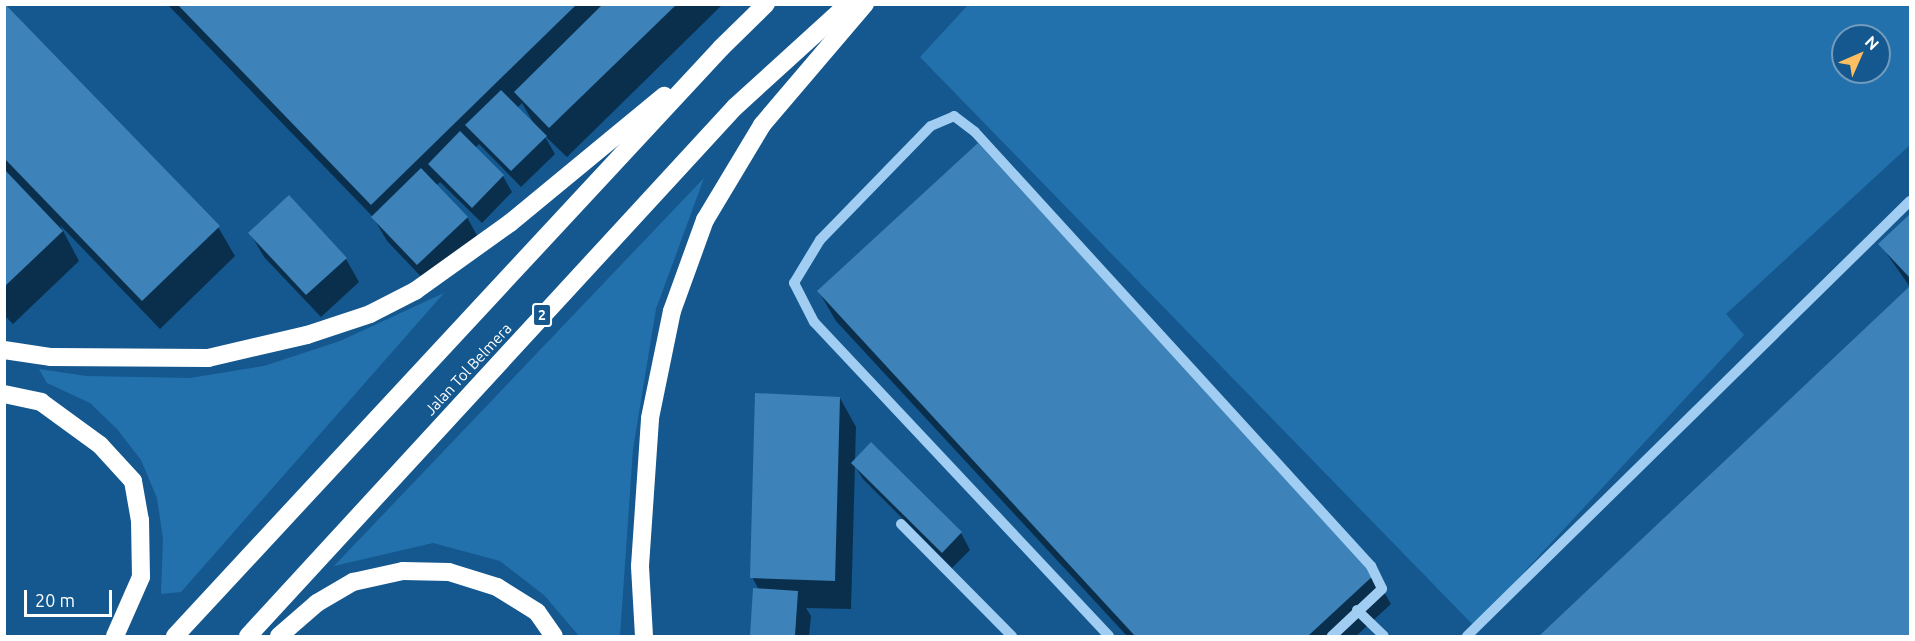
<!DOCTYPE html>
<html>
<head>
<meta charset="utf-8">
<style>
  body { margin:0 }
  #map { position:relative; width:1915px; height:641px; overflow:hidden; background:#14588f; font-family:Ubuntu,sans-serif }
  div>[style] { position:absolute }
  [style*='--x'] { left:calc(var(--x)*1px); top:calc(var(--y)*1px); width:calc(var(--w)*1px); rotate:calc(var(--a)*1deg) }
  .green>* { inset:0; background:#2371ac }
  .shadow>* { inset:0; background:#0007 }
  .building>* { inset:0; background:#3d82b8 }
  .minor>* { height:10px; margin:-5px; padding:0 5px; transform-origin:5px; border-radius:5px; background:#a0cdf1 }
  .highway>* { height:18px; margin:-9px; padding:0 9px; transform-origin:9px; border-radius:9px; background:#fff }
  span { translate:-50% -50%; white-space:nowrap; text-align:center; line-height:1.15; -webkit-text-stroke:4.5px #14588f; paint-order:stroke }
  .shield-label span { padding:2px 4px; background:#14588f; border:2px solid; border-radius:4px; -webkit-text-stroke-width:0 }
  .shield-label { font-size:14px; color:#fff; font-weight:700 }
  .street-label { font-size:15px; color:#fff }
  .frame { position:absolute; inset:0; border:6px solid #fff; pointer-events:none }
  .north { position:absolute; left:1831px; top:24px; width:60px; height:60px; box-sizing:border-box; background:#14588f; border:2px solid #729bbc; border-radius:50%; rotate:45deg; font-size:16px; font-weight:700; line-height:24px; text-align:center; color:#fff }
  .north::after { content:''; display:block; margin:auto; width:21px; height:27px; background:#ffbe5f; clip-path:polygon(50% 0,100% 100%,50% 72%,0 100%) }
  .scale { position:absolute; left:24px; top:590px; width:88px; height:27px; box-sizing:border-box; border:3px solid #fff; border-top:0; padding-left:8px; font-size:18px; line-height:21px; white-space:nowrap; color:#fff; -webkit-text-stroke:4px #14588f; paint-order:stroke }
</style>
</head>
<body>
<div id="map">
  <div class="green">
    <i style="clip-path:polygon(evenodd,968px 5px,1910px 5px,1910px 145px,1726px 314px,1744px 335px,1474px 626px,920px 57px,968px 5px,1843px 36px,1879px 36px,1879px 72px,1843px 72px,1843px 36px)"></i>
    <i style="clip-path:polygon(704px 178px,656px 309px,633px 449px,620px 636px,579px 636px,544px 595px,500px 561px,433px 543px,334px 566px)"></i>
    <i style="clip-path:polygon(444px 293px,181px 592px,161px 594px,163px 539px,157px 498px,141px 460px,117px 429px,90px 403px,47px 383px,39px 369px,86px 376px,190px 378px,264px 366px,340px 341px)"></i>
  </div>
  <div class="shadow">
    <i style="clip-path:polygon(evenodd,167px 4px,723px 4px,567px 157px,544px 135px,555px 154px,521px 187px,479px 144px,475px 148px,503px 176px,512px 192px,482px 223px,440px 182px,436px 186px,467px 217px,480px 241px,432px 288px,387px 241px,373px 217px,167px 4px,522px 103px,534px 124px,517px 108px,522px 103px)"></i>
    <i style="clip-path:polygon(4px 6px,218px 227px,235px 256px,160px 329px,60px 225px,79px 261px,13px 324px,4px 315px)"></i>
    <i style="clip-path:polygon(1910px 216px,1910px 287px,1880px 244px)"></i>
    <i style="clip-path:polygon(250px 233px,346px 259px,359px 282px,321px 317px,264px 257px)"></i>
    <i style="clip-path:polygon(1910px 288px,1910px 636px,1542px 636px)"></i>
    <i style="clip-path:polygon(819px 292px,1374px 575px,1391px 604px,1356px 636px,1127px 636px,836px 321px)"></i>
    <i style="clip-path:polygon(840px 398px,856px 427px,855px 461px,871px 445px,961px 533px,970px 550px,952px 568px,863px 479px,855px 466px,851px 609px,806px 608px,811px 616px,809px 636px,752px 636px,754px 590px,759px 590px,752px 577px)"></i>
  </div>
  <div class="building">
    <i style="clip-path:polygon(5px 4px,220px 226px,142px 301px,4px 158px)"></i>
    <i style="clip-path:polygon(177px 4px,577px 4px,371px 205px)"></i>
    <i style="clip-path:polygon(603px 4px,677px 4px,549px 128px,514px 92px)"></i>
    <i style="clip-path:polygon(501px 90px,547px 136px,511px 171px,465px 125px)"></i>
    <i style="clip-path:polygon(460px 131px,504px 175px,472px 208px,428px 164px)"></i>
    <i style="clip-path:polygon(978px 143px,1375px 574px,1308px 636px,1135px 636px,817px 291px)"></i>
    <i style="clip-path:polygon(421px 168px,468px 217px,417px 265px,371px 217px)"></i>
    <i style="clip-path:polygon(4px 169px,63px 231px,4px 287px)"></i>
    <i style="clip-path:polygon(289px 195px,347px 258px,306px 295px,248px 233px)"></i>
    <i style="clip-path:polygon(1910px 214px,1910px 278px,1878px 244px)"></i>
    <i style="clip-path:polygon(1910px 286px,1910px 636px,1539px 636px)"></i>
    <i style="clip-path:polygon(755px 393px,840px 397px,835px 581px,750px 578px)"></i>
    <i style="clip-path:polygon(871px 442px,962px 532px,942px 553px,851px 463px)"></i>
    <i style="clip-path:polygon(753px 588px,798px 591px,795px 636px,750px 636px)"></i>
  </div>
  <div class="minor">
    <i style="--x:901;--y:524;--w:158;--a:45.3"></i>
    <i style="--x:1357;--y:610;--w:37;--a:44"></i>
    <i style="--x:1109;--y:636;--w:431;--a:-133.2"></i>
    <i style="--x:814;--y:322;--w:44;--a:-117.1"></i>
    <i style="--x:794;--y:283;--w:50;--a:-58.8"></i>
    <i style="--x:820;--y:240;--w:159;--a:-45.8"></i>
    <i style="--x:931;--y:126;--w:25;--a:-23"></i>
    <i style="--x:954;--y:116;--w:26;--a:37"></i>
    <i style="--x:975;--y:132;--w:588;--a:47.62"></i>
    <i style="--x:1371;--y:566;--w:25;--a:64"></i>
    <i style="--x:1382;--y:589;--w:69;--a:136.8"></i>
    <i style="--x:1467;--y:636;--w:621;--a:-44.48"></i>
  </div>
  <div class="highway">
    <i style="--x:4;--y:350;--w:48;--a:8.5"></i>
    <i style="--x:51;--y:357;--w:157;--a:0.4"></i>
    <i style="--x:208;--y:358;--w:102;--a:-13.1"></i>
    <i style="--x:307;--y:335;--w:66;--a:-18.4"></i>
    <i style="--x:370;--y:314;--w:51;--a:-27.1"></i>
    <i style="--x:415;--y:291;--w:117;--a:-35.6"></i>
    <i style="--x:510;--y:223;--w:200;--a:-39.5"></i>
    <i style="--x:4;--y:394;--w:38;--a:12"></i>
    <i style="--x:41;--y:402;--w:73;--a:36.1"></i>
    <i style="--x:100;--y:445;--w:49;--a:47.5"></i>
    <i style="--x:133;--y:481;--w:40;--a:80"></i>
    <i style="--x:140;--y:520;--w:57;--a:89"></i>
    <i style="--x:141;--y:577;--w:64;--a:113.8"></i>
    <i style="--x:175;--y:636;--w:802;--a:-47.12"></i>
    <i style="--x:721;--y:48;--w:63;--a:-44.4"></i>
    <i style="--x:248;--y:636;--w:719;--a:-47.37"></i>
    <i style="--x:735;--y:107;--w:153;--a:-42.3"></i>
    <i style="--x:279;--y:636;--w:50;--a:-41"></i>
    <i style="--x:317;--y:603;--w:42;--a:-30.3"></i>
    <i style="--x:353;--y:582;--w:51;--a:-12.4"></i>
    <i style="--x:403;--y:571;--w:46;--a:1.2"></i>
    <i style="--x:449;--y:572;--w:50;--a:17.4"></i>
    <i style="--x:497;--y:587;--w:47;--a:32"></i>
    <i style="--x:537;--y:612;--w:29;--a:55"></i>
    <i style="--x:644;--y:636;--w:70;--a:-93.3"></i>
    <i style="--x:640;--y:566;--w:148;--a:-86.1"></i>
    <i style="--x:650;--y:418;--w:109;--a:-78.4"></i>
    <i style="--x:672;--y:311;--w:97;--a:-70.1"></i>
    <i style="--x:705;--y:220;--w:111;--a:-59"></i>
    <i style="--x:762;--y:125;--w:159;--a:-49.6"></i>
  </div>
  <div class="shield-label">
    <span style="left:542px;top:315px">2</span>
  </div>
  <div class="street-label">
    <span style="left:468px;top:369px;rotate:-47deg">Jalan Tol Belmera</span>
  </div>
  <div class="frame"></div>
  <div class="north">N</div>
  <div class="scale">20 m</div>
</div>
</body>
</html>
